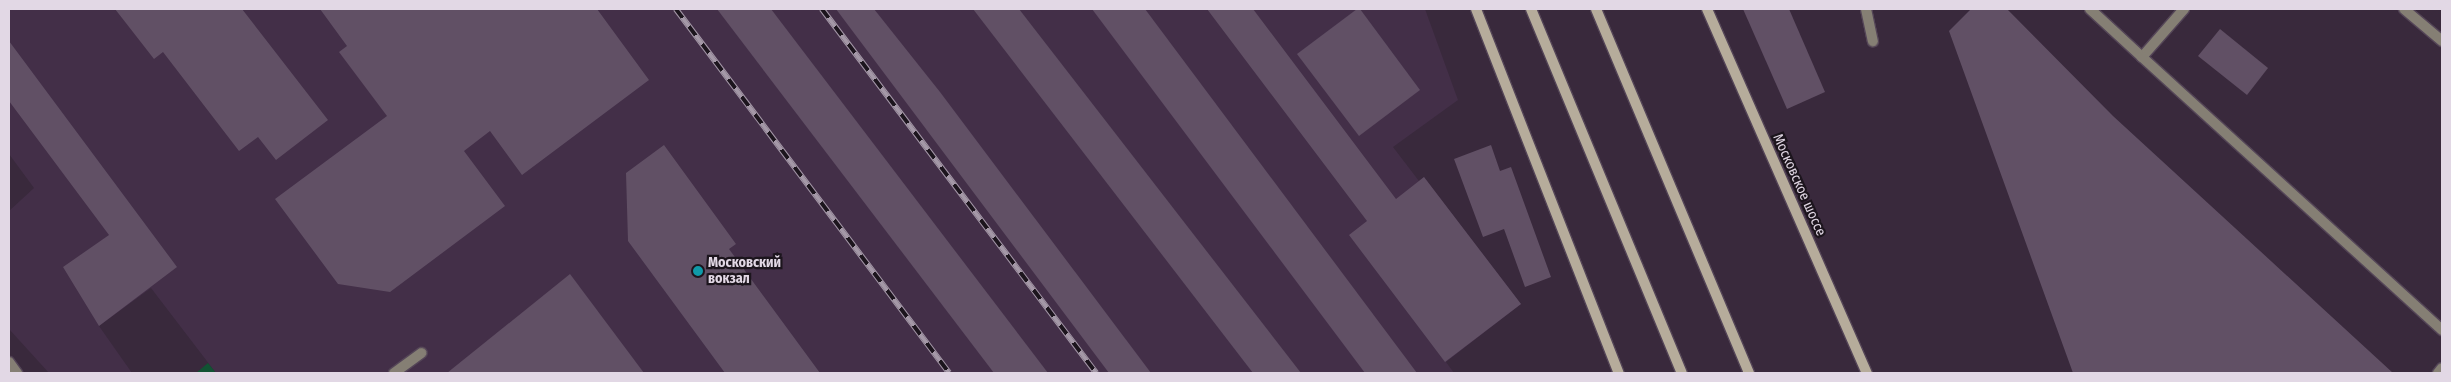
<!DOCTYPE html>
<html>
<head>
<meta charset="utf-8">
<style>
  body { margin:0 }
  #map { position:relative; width:2451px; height:382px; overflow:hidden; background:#39293c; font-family:"Fira Sans Condensed",sans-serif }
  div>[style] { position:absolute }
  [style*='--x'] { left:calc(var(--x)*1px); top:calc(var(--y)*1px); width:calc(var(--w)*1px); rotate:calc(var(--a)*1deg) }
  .built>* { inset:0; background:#432f48 }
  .green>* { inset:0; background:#115333 }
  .building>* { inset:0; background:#615065 }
  .roads { filter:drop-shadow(1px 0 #544557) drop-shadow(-1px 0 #544557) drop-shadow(0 1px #544557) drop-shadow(0 -1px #544557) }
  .lane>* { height:10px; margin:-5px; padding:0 5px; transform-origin:5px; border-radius:5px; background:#857f74 }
  .secondary>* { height:10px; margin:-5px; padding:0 5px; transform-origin:5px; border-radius:5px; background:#b6ac9b }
  .rail>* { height:5.5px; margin-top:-2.75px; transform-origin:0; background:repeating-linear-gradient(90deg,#1c151d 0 11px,#a498a7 0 22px); box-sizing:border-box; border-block:1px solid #a498a7 }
  .dots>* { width:14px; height:14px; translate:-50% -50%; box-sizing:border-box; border:2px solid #1c151d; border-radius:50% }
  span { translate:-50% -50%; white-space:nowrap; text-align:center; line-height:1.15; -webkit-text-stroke:4.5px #1c151d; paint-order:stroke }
  .street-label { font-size:14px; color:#e2d8e5 }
  .poi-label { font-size:14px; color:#e2d8e5; font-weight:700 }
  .left { translate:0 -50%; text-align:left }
  .frame { position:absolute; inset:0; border:10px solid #e2d8e5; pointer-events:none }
</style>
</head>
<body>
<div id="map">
  <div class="built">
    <i style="clip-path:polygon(9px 9px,1425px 9px,1458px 100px,1393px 147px,1419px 181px,1424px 177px,1521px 304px,1446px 362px,1454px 373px,216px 373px,151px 288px,99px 326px,132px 373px,49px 373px,9px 329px,9px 211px,34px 188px,9px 154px)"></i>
  </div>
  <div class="green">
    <i style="clip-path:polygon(208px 363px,216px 373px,196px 373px)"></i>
  </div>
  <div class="building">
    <i style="clip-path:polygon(115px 9px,242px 9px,328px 120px,276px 160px,258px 137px,239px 151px,163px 52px,154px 59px)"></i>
    <i style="clip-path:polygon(320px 9px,597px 9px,649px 80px,522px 175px,490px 131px,464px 151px,505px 206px,390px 292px,338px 284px,275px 199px,387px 116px,339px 52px,347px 46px)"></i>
    <i style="clip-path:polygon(717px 9px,771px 9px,1048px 373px,994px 373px)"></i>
    <i style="clip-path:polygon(836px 9px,874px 9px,940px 92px,1151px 373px,1109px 373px)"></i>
    <i style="clip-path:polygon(973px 9px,1019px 9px,1301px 373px,1253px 373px)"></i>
    <i style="clip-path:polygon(1092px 9px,1145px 9px,1417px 373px,1365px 373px)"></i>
    <i style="clip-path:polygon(1207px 9px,1253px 9px,1396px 199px,1424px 177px,1521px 304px,1445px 362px,1349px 235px,1367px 221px)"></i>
    <i style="clip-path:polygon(1357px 9px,1360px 9px,1420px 90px,1359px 136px,1297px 54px)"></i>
    <i style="clip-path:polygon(1743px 9px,1789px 9px,1825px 92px,1787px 109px)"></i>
    <i style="clip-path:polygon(1971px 9px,2007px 9px,2113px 116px,2393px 373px,2073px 373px,1949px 31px)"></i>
    <i style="clip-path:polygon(2220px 29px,2268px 68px,2247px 95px,2198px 56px)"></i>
    <i style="clip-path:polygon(9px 41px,177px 267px,99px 326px,63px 267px,109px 235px,9px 101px)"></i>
    <i style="clip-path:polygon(664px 145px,736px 244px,729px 249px,820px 373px,725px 373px,628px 241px,626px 173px)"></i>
    <i style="clip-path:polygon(1491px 145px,1500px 171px,1511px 167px,1551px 277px,1525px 287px,1504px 229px,1483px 237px,1454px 159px)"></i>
    <i style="clip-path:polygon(570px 274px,644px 373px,447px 373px)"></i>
  </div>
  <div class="roads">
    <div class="lane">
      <i style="--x:1866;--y:9;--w:33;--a:78"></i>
      <i style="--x:2090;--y:9;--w:71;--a:42.7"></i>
      <i style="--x:2142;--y:57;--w:64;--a:-48.8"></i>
      <i style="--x:2404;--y:9;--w:50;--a:40.1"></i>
      <i style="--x:2142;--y:57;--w:406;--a:42.3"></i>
      <i style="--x:9;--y:362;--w:14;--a:54"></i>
      <i style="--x:394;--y:373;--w:34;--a:-36"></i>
      <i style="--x:2438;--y:373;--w:6;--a:-51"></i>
    </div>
    <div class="secondary">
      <i style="--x:1476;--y:9;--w:391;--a:68.6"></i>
      <i style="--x:1531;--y:9;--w:394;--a:67.5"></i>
      <i style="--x:1596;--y:9;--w:395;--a:67.2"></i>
      <i style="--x:1707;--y:9;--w:398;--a:66.3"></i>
    </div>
  </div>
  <div class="rail">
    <i style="--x:676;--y:9;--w:455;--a:53.1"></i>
    <i style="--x:822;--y:9;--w:456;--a:53"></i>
  </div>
  <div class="dots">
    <i style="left:698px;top:271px;background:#0f9aa8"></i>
  </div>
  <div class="street-label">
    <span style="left:1799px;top:185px;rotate:66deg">Московское шоссе</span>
  </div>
  <div class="poi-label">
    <span class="left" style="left:708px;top:271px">Московский<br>вокзал</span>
  </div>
  <div class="frame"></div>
</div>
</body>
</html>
